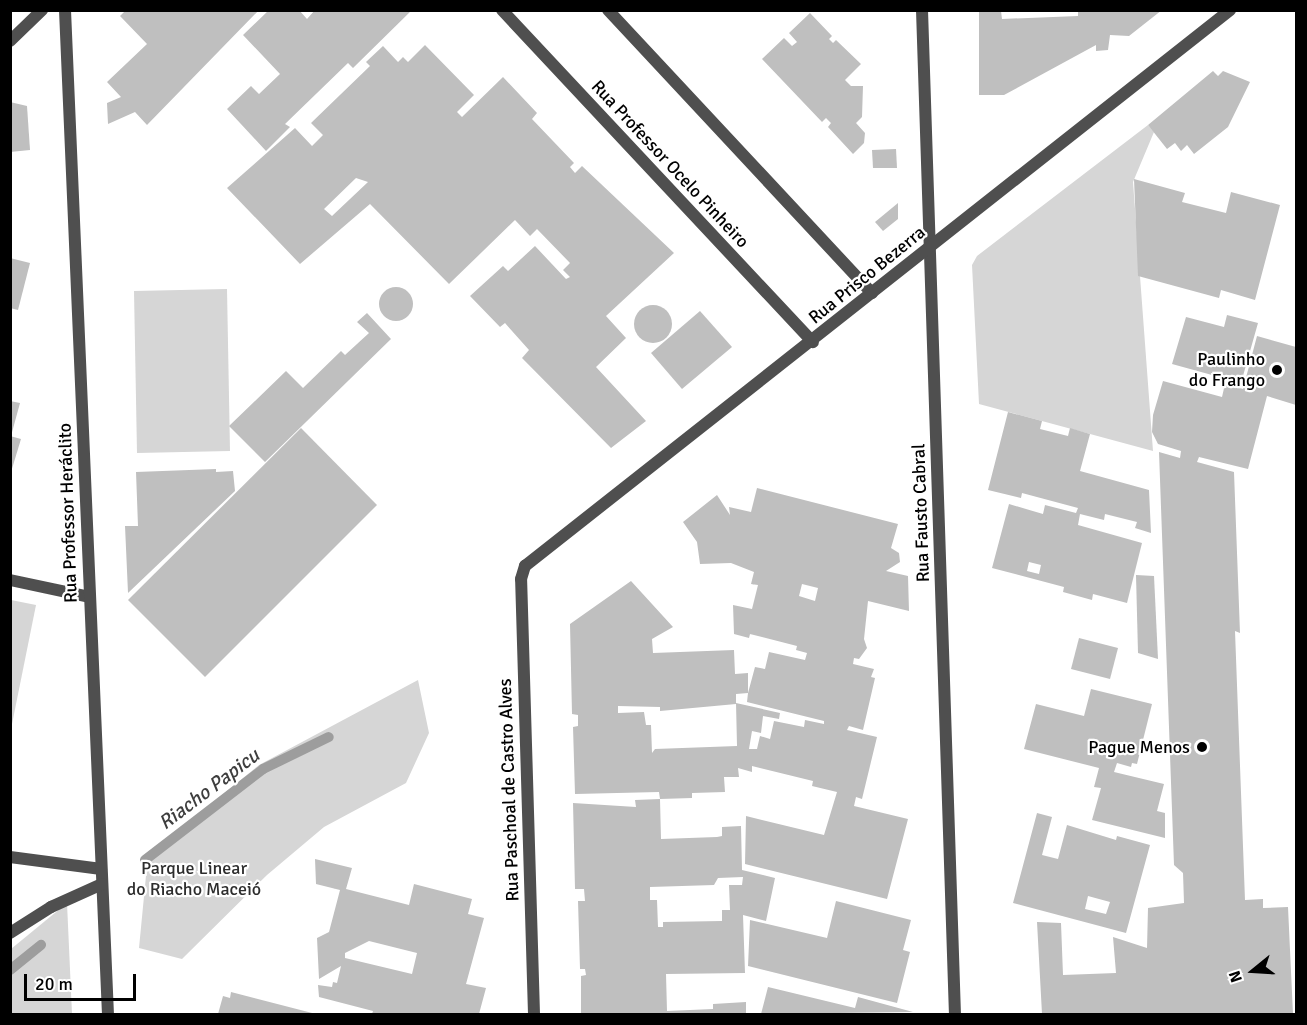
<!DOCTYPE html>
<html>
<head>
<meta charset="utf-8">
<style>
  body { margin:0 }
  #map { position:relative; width:1307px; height:1025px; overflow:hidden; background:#fff; font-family:Signika,sans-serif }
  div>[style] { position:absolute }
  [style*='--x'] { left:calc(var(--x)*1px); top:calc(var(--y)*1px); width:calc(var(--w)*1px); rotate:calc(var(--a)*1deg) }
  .green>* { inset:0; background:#d6d6d6 }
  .stream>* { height:10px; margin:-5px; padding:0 5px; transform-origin:5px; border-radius:5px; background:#9d9d9d }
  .building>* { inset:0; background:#bfbfbf }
  .round { border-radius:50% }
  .lane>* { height:12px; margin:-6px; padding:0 6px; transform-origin:6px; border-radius:6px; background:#4f4f4f }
  .street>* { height:12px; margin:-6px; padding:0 6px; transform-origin:6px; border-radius:6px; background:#4f4f4f }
  .dots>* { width:16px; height:16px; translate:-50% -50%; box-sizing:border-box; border:3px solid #fff; border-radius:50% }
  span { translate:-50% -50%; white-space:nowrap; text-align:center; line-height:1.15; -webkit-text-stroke:4.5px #fff; paint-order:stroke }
  .street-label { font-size:18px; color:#000 }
  .poi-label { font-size:18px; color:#000 }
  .right { translate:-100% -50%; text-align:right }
  .park-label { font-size:18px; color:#2d2d2d }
  .water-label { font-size:20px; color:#3e3e3e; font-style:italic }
  .frame { position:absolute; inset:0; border:12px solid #000; pointer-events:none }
  .north { position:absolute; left:1223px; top:941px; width:60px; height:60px; -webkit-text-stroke:4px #fff; paint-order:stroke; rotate:252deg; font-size:16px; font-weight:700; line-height:24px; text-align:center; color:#000 }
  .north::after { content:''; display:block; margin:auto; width:21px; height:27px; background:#000; clip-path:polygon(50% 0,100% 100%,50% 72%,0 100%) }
  .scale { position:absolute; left:24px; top:974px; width:112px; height:27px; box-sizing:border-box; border:3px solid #000; border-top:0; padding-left:8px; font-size:18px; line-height:21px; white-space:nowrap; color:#000; -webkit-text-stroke:4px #fff; paint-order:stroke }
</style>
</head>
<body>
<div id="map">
  <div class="green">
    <i style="clip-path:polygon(1148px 125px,1154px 132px,1133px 182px,1153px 451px,979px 404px,972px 265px,977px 256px)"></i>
    <i style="clip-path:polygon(227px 289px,230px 451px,137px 453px,134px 291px)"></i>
    <i style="clip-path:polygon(11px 600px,36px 605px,11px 729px,10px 600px)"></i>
    <i style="clip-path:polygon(418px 680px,429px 733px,406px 783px,324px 827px,267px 875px,182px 959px,139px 948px,148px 855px,259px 765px)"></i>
    <i style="clip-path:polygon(67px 903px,72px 1014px,11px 1014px,11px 949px)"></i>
  </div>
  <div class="stream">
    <i style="--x:145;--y:860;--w:149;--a:-37.6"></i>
    <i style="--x:263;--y:769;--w:73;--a:-25.9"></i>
    <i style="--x:10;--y:970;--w:40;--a:-39"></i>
  </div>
  <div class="building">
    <i style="clip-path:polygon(126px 10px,259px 10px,147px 125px,135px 112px,108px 124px,107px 103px,121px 97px,107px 82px,147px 44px,120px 16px)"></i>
    <i style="clip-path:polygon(269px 10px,299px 10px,307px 19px,315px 10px,412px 10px,353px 68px,348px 63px,285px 124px,290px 127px,266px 151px,227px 109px,251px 86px,259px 94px,280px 74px,243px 35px)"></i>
    <i style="clip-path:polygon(979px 10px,1001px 11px,1002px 19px,1078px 16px,1078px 10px,1162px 10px,1129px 36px,1110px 35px,1108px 50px,1096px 51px,1096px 45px,1004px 95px,979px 95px)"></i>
    <i style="clip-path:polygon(810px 13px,832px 36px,829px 39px,833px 43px,836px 40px,861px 64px,845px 80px,851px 86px,863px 86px,862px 117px,856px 123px,865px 133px,864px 143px,853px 154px,828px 127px,831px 123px,826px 118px,822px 122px,762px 59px,784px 38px,792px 46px,797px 42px,789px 33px)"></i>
    <i style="clip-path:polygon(evenodd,425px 45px,474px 95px,457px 112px,462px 117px,503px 77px,537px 113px,532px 119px,574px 163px,570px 167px,575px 173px,582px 166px,674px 253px,606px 316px,626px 338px,596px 367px,646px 421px,611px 448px,522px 358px,529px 350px,505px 323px,500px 327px,470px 296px,503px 266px,508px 271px,535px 246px,566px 279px,570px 277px,563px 270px,570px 263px,537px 229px,530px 236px,515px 220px,449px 284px,370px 204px,300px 264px,227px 188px,295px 128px,312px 146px,323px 135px,311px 123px,370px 66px,366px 62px,383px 46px,398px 62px,403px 57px,408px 62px,425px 45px,356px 178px,368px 182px,332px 216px,324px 209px,356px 178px)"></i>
    <i style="clip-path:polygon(1213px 71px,1218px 76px,1223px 71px,1250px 82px,1228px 127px,1194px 154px,1187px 145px,1181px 151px,1175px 143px,1167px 149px,1148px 125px)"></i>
    <i style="clip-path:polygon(10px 102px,27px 106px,30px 150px,10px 152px)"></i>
    <i style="clip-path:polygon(896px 149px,897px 168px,873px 168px,872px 150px)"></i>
    <i style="clip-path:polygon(1134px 179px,1185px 193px,1182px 202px,1226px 213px,1231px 192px,1280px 205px,1255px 300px,1221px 290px,1219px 298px,1138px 276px)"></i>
    <i style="clip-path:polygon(898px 203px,898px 219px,883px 231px,875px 222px)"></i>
    <i style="clip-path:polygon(10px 258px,30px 263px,18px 310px,10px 308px)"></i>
    <i class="round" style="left:379px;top:287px;width:34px;height:34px"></i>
    <i class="round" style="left:634px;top:305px;width:38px;height:38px"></i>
    <i style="clip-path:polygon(700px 311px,732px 347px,682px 389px,651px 353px)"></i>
    <i style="clip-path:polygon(367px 313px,391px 339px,265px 462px,229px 426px,286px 371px,303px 388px,341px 351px,345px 355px,369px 333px,357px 322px)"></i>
    <i style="clip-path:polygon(1227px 315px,1258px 323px,1241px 383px,1172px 364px,1186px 317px,1224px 327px)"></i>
    <i style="clip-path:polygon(1257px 336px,1296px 347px,1296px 405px,1267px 396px,1248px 469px,1199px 457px,1197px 462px,1234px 472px,1240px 633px,1235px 631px,1245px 900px,1263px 899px,1263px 908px,1288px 907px,1293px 1014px,1042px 1014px,1037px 922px,1061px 923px,1063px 975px,1116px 973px,1113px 937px,1147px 948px,1148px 908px,1184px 903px,1183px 873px,1174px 865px,1159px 452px,1180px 458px,1181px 451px,1158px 444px,1152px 432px,1153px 415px,1163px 381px,1222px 397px,1225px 384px,1243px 389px)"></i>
    <i style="clip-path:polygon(10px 401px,20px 403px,11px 436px,10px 435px)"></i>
    <i style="clip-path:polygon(evenodd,1008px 412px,1042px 421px,1040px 429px,1068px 436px,1070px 428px,1090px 434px,1080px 471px,1149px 490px,1151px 533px,1135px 528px,1137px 522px,1105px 514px,1104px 520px,1080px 514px,1078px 525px,1142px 543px,1127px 603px,1093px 594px,1092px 600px,1063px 592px,1064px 587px,992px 568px,1009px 504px,1043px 514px,1045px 505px,1076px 513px,1078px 508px,1022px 493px,1021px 498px,988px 490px,1008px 412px,1029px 562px,1041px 565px,1039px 574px,1027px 571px,1029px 562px)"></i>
    <i style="clip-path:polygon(301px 428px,377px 505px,205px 677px,128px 600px)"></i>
    <i style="clip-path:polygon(10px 436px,21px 439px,11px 472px,10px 472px)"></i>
    <i style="clip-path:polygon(216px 469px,216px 472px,233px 471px,235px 491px,128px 593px,125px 526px,138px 526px,136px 472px)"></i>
    <i style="clip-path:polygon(evenodd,757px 488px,898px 524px,891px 548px,899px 553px,900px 562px,886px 571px,908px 576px,909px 611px,868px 601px,864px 639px,867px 648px,859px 659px,854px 658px,853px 664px,874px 669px,871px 677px,875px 678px,863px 730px,849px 726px,847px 730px,877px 737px,862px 799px,856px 797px,854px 806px,908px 819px,887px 899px,745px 864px,746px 816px,824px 835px,837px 792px,812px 786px,813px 781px,752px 766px,752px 772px,738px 768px,739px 777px,724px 777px,725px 792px,692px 793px,692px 798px,660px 799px,659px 792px,575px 794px,573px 727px,578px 726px,578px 715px,572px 714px,570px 624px,631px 581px,673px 627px,652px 639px,653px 653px,734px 650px,735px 674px,748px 673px,748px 693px,755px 667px,765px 669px,769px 652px,805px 660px,807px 653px,796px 650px,797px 646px,750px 634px,749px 638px,734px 634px,733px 605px,752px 609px,758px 585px,751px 584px,754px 572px,731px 563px,700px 564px,697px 542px,683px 522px,717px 495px,730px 515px,729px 507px,751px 512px,757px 488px,802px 584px,818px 588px,815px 601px,799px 596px,802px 584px,757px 488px,748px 693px,747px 702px,824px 721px,824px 724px,805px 720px,804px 727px,774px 721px,770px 739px,760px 736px,757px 749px,749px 749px,752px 731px,761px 733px,763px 716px,779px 719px,780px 713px,736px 703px,737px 746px,655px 749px,652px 753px,651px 725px,646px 725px,644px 712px,618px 713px,618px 706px,660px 707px,660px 711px,736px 704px,736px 694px,748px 693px)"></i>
    <i style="clip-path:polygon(1136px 575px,1154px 576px,1158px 659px,1138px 653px)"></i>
    <i style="clip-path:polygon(1079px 638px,1118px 648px,1110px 679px,1071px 669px)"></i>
    <i style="clip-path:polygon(1091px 689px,1152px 704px,1137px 764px,1132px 763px,1131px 767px,1117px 763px,1114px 772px,1164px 784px,1157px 811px,1165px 813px,1165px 838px,1092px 820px,1101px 788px,1094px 787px,1099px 768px,1024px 749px,1036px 704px,1084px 716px)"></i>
    <i style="clip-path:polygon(evenodd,660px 799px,661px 839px,717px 837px,722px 836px,722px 827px,741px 826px,742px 870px,775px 878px,766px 921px,743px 915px,745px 973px,666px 974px,667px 1011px,713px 1009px,713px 1004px,746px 1002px,746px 1014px,581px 1014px,581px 976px,586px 975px,585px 969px,580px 969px,578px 901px,585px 901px,584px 889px,575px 889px,573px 803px,636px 807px,635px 800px,660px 799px,743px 877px,742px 885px,729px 885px,730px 910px,722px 910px,722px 921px,663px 922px,663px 927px,658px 927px,657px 900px,650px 900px,650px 887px,714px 885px,718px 878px,743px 877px)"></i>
    <i style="clip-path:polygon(evenodd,1037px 813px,1052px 817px,1042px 855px,1058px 859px,1067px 825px,1116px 840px,1117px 836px,1150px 845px,1126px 933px,1013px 903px,1037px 813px,1088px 896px,1110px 902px,1106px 914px,1085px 909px,1088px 896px)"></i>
    <i style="clip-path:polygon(evenodd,315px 859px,352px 868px,346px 889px,409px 905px,414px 884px,472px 899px,468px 914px,484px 918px,466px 984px,486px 988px,479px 1014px,372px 1014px,373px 1011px,319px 997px,318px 985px,332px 987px,333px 982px,337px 983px,341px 966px,319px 979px,317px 938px,329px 932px,340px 890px,316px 884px,315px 859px,369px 941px,417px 953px,412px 974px,345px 958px,345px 953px,369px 941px)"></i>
    <i style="clip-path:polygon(836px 901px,911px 920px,903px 950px,910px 952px,897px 1003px,748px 966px,750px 920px,827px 938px)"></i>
    <i style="clip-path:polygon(768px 987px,855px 1008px,858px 997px,913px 1012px,761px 1014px)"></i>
    <i style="clip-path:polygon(231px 992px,316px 1014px,218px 1014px,223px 996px,230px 998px)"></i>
  </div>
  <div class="lane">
    <i style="--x:10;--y:580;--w:81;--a:12.1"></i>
    <i style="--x:10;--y:857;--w:92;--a:7.5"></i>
  </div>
  <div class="street">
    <i style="--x:65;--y:10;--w:1005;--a:87.55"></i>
    <i style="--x:502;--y:10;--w:455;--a:46.9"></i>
    <i style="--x:608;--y:10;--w:387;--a:47"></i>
    <i style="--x:922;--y:10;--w:1005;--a:88.12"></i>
    <i style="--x:10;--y:41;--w:45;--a:-44.1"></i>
    <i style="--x:10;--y:933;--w:49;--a:-32.4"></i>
    <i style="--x:51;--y:907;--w:56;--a:-24.3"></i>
    <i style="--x:534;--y:1014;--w:435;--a:-91.7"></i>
    <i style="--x:521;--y:579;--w:14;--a:-73"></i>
    <i style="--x:525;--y:566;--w:898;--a:-38.26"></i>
  </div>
  <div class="dots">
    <i style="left:1277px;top:370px;background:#000"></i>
    <i style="left:1202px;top:747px;background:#000"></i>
  </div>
  <div class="street-label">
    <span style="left:670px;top:164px;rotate:47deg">Rua Professor Ocelo Pinheiro</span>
    <span style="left:867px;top:275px;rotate:-39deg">Rua Prisco Bezerra</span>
    <span style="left:68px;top:513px;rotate:-92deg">Rua Professor Heráclito</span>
    <span style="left:921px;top:513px;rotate:-92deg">Rua Fausto Cabral</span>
    <span style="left:509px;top:790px;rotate:-92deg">Rua Paschoal de Castro Alves</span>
  </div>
  <div class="poi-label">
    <span class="right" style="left:1265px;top:370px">Paulinho<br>do Frango</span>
    <span class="right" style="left:1190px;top:747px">Pague Menos</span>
  </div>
  <div class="park-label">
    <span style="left:194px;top:879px">Parque Linear<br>do Riacho Maceió</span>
  </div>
  <div class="water-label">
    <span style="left:209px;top:789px;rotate:-37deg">Riacho Papicu</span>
  </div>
  <div class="frame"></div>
  <div class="north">N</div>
  <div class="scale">20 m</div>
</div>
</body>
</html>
